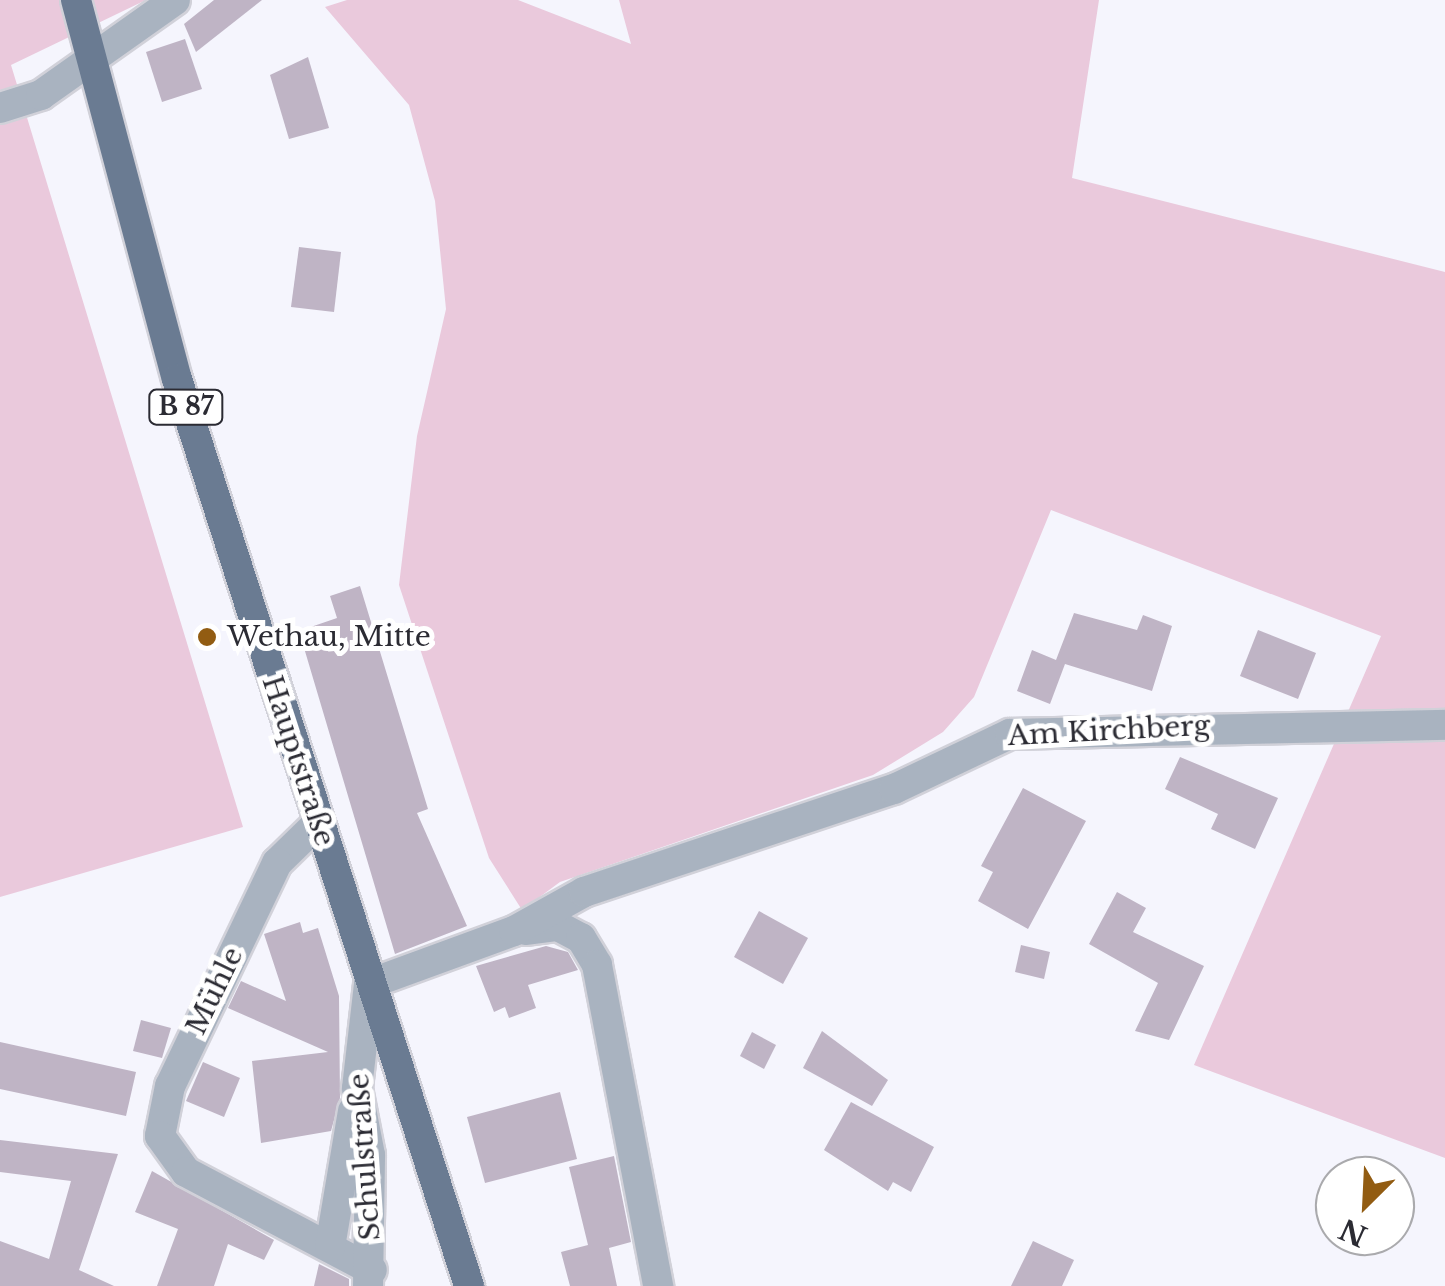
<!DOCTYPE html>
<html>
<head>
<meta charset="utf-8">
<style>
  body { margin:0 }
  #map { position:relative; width:1445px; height:1286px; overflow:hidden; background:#f5f5fd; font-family:"Libre Baskerville",serif }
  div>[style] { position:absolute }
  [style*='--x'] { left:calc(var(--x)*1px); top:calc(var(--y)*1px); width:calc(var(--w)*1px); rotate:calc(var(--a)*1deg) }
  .green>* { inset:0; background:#eac9dc }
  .building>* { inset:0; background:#bfb4c5 }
  .roads { filter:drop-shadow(2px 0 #d1d1d9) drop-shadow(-2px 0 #d1d1d9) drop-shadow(0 2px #d1d1d9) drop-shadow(0 -2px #d1d1d9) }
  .street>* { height:30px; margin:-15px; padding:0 15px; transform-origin:15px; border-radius:15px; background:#a9b3c0 }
  .primary>* { height:30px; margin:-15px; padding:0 15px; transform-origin:15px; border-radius:15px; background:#6a7b92 }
  .dots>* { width:28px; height:28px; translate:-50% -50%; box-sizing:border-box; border:5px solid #fff; border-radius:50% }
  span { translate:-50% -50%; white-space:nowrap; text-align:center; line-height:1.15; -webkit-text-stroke:10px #fff; paint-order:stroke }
  .shield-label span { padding:2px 8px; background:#fff; border:2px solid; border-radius:8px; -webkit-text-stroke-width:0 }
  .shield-label { font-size:25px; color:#2b2b33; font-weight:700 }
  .poi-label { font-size:28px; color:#2b2b33 }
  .left { translate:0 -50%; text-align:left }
  .street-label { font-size:28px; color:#2b2b33 }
  .north { position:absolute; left:1315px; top:1156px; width:100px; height:100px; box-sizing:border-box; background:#fff; border:2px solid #aaaaad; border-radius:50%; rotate:204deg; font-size:28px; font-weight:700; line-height:40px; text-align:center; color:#2b2b33 }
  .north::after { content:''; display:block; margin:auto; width:35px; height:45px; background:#925c12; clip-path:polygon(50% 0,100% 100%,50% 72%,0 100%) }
</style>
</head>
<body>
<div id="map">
  <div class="green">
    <i style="clip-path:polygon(0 0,146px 0,11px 65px,243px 827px,0 897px)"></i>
    <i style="clip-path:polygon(347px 0,518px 0,631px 44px,619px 0,1099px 0,1072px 178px,1445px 272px,1445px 1158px,1194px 1065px,1381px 636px,1051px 510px,974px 697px,943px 732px,873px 775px,560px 882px,522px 910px,489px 858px,399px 585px,417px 436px,446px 309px,435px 201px,409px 105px,325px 7px)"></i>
  </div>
  <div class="building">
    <i style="clip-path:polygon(214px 0,262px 0,196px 52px,184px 24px)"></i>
    <i style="clip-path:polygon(185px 39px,202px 89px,162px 102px,146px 52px)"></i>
    <i style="clip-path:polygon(308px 57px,329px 128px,289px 139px,270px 75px)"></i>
    <i style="clip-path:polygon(299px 247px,341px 252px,334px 312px,291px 307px)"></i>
    <i style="clip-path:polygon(360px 586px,428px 809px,417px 813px,467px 926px,395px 954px,299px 631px,337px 618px,330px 596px)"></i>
    <i style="clip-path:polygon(1074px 613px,1137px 630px,1143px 615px,1172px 626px,1152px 691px,1065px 664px,1050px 704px,1017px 691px,1032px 650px,1056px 660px)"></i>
    <i style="clip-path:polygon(1258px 630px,1316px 653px,1298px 699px,1240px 676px)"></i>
    <i style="clip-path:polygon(1180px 757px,1278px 798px,1255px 849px,1211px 829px,1218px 814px,1165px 789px)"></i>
    <i style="clip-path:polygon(1023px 788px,1086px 821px,1028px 929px,978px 901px,993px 872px,981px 866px)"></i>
    <i style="clip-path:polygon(1117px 892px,1146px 908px,1133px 932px,1204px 966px,1169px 1040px,1135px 1031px,1158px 983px,1089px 944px)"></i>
    <i style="clip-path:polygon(759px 911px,808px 938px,783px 984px,734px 957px)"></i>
    <i style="clip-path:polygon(300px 922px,303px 933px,318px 928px,339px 996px,340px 1098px,331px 1131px,261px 1143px,252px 1061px,328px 1052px,228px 1008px,241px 981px,286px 1001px,264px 934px)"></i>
    <i style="clip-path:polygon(1021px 945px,1050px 952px,1044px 979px,1015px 972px)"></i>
    <i style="clip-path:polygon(546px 946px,568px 952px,578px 970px,528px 985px,536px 1008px,509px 1018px,505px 1007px,494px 1012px,476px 966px)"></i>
    <i style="clip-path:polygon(141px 1020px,171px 1028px,162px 1058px,133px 1051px)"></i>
    <i style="clip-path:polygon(822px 1031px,888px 1080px,872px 1106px,803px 1068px)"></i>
    <i style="clip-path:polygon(752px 1032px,776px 1045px,764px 1069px,740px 1056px)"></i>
    <i style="clip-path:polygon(0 1042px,136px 1072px,126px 1116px,0 1089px)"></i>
    <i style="clip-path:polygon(203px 1062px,240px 1078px,224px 1117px,186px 1101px)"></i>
    <i style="clip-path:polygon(560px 1092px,577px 1159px,485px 1183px,467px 1117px)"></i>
    <i style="clip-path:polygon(851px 1102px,934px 1147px,911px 1192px,893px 1182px,888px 1191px,824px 1150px)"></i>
    <i style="clip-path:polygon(0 1140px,118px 1154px,79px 1270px,114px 1286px,0 1286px,0 1241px,49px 1259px,71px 1181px,0 1172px)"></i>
    <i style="clip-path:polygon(614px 1156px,631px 1242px,609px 1248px,617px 1286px,570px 1286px,561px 1252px,588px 1245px,569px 1167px)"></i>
    <i style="clip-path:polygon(152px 1171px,274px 1240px,264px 1260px,228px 1244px,214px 1286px,157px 1286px,178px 1229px,135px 1212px)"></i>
    <i style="clip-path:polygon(1033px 1241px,1074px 1260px,1062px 1286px,1011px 1286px)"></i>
    <i style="clip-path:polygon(319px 1264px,349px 1279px,349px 1286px,314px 1286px)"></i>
  </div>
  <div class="roads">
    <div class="street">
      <i style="--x:0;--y:108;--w:43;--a:-17.6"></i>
      <i style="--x:41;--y:95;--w:164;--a:-35.3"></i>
      <i style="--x:318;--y:823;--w:57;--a:135.7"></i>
      <i style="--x:277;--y:863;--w:247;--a:115.6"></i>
      <i style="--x:170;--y:1086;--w:51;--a:101.3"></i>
      <i style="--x:160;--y:1136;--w:44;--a:54.2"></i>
      <i style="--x:186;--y:1172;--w:210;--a:27.8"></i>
      <i style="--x:525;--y:930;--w:33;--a:-7"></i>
      <i style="--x:558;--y:926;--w:26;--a:28"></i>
      <i style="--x:581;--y:938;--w:31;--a:59"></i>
      <i style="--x:597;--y:965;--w:327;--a:79.2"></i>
      <i style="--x:330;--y:1247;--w:138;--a:-80.4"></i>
      <i style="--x:368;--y:1286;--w:131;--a:-89.1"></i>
      <i style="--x:370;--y:1155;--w:68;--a:-101"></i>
      <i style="--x:357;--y:1088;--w:105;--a:-83.4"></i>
      <i style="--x:369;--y:984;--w:154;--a:-20.1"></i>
      <i style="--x:514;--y:931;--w:80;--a:-29.1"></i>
      <i style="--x:584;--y:892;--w:327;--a:-18.4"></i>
      <i style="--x:894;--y:789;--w:128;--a:-25.4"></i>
      <i style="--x:1010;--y:734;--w:435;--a:-1.2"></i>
    </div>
    <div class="primary">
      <i style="--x:76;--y:0;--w:392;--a:75.1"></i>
      <i style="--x:177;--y:379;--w:953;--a:72.15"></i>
    </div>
  </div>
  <div class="dots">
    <i style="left:207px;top:637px;background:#925c12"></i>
  </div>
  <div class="shield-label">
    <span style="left:186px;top:407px">B 87</span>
  </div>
  <div class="poi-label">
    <span class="left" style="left:227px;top:637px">Wethau, Mitte</span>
  </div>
  <div class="street-label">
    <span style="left:1109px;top:731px;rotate:-3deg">Am Kirchberg</span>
    <span style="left:298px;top:761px;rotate:72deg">Hauptstraße</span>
    <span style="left:215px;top:991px;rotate:-64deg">Mühle</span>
    <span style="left:365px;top:1157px;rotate:-94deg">Schulstraße</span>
  </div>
  <div class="north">N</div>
</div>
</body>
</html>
